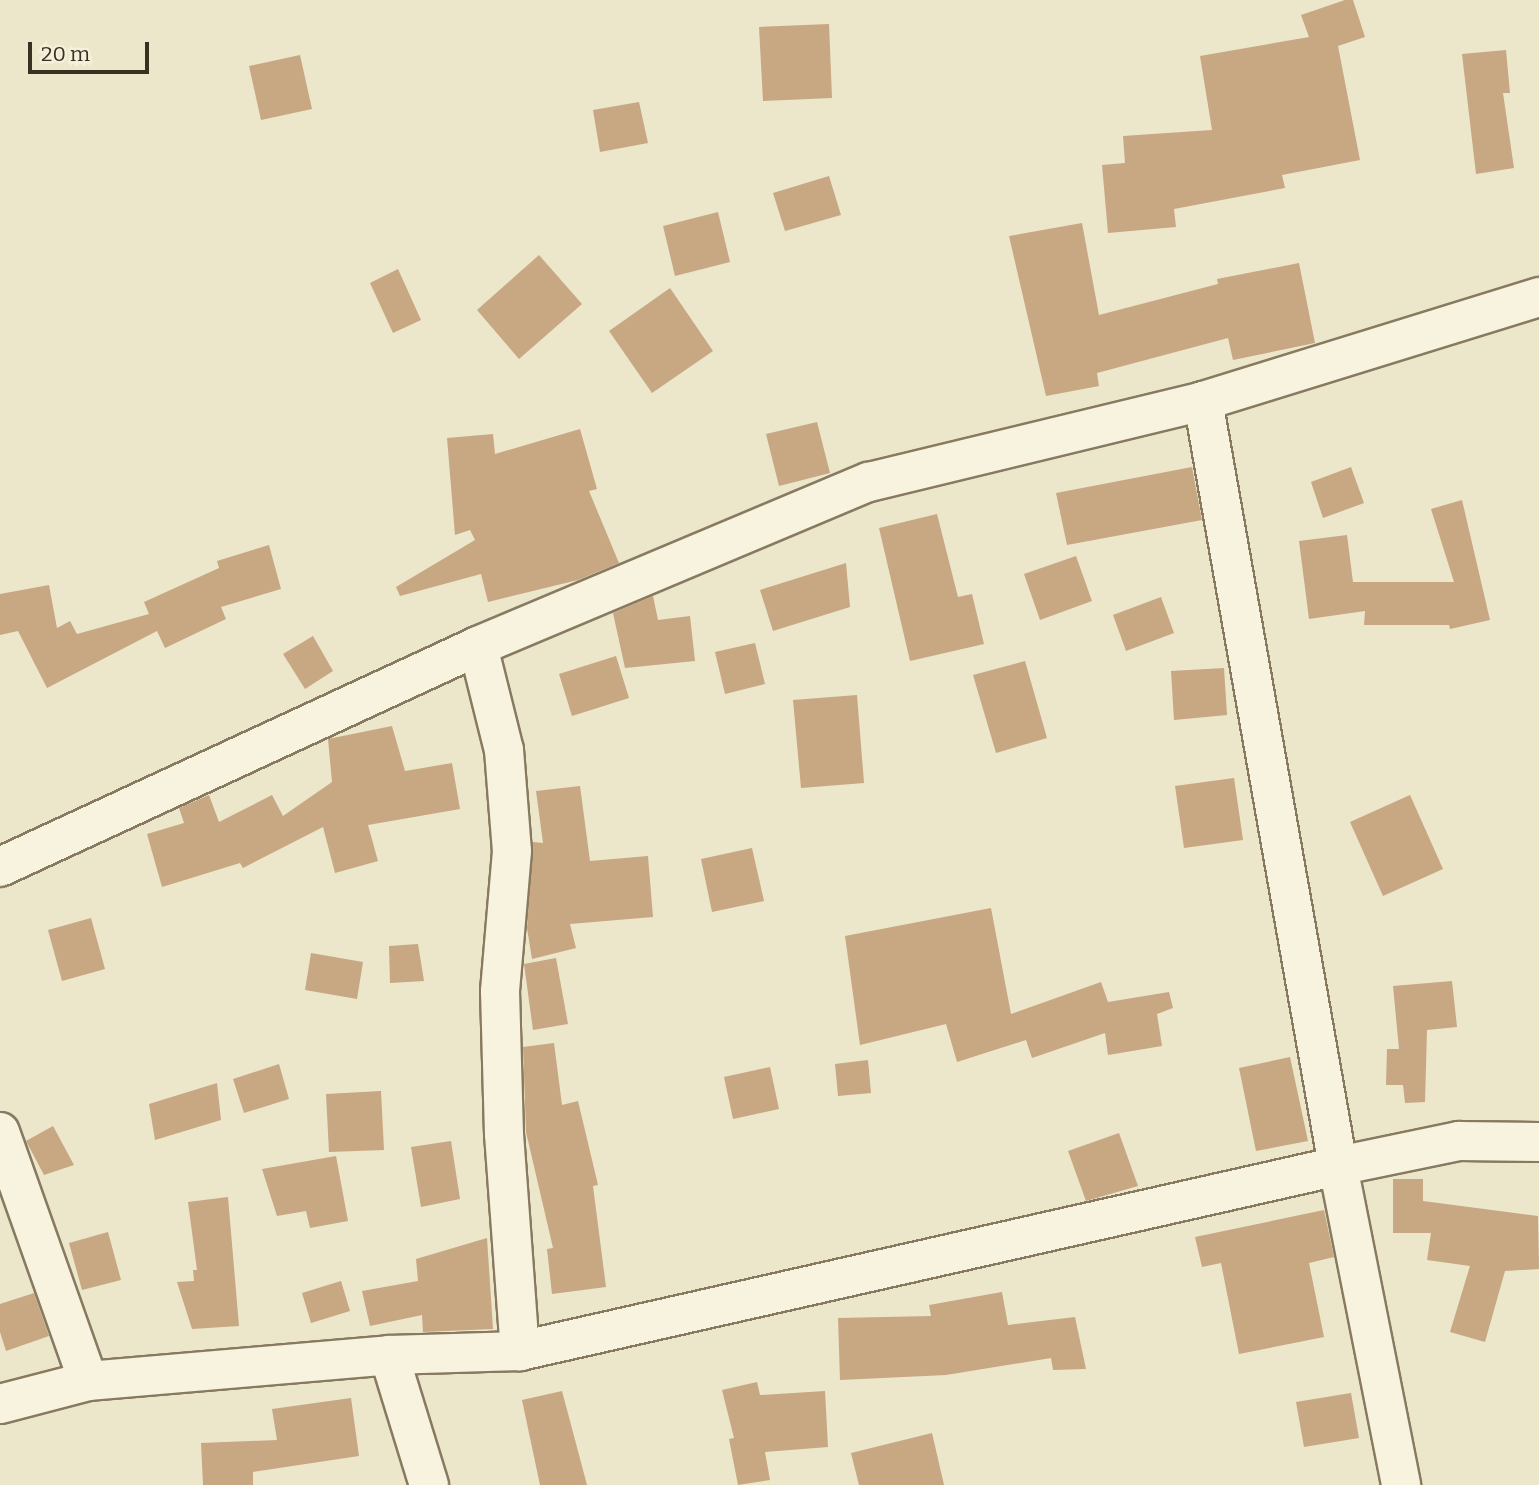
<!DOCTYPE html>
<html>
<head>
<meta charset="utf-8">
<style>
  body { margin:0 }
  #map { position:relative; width:1539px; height:1485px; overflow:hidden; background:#ece6cb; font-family:Bitter,serif }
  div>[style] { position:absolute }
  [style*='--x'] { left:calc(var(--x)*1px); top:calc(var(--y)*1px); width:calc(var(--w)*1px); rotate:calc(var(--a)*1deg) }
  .building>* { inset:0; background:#c8a783 }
  .roads { filter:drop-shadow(2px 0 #887a60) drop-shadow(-2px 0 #887a60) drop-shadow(0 2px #887a60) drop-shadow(0 -2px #887a60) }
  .minor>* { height:38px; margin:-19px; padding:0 19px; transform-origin:19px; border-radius:19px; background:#f7f3de }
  span { translate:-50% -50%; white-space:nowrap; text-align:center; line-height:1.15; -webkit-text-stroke:6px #f4f0da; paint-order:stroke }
  .scale { position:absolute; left:28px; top:42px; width:121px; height:32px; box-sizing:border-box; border:4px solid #3a3022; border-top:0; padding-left:9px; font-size:21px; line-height:24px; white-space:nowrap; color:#3a3022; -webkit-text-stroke:5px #f4f0da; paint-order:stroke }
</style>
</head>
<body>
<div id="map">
  <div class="building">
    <i style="clip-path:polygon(1345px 0,1353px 0,1365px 37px,1338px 46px,1360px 160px,1282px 175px,1285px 188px,1174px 209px,1176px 227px,1108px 233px,1102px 165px,1125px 163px,1123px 136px,1212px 130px,1200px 56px,1309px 37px,1301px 15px)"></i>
    <i style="clip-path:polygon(829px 24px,832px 98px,763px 101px,759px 27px)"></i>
    <i style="clip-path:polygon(1506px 50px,1510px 93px,1503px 93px,1514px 168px,1476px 174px,1462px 54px)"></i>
    <i style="clip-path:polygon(300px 55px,312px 109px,261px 120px,249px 66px)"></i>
    <i style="clip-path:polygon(639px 102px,648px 143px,600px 152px,593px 110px)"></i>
    <i style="clip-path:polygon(829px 176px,841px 215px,785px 231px,773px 193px)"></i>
    <i style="clip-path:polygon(718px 212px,730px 262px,675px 276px,663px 226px)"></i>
    <i style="clip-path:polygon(1082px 223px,1099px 315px,1218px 284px,1217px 279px,1299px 263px,1315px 343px,1233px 360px,1228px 338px,1097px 373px,1099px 386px,1046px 396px,1009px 236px)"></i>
    <i style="clip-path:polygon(539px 255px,582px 304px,519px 359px,477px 310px)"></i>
    <i style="clip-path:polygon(398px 269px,421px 320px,393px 333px,370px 283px)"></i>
    <i style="clip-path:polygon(670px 288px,713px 351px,652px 393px,609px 331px)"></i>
    <i style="clip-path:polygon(817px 422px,830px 473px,779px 486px,766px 434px)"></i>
    <i style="clip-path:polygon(580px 429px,597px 489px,589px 491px,619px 563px,578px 580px,488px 602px,481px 574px,400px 596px,396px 587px,475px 540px,470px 530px,455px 535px,447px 438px,493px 434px,495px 454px)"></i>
    <i style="clip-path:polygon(1192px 467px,1202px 520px,1067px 545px,1056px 493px)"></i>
    <i style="clip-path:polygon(1351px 467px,1364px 503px,1323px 518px,1311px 482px)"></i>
    <i style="clip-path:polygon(1462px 500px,1490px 620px,1450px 629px,1449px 625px,1364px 625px,1365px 611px,1309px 619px,1299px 541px,1347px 535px,1353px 582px,1454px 582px,1431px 509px)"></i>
    <i style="clip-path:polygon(937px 514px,958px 597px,972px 594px,984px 644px,910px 661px,879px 528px)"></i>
    <i style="clip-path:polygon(269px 545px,281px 589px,221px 607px,226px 619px,165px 648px,157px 631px,47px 688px,18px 631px,0 635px,0 594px,49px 585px,57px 628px,70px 621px,77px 634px,149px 614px,144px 602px,219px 568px,217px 561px)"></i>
    <i style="clip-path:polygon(1076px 556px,1092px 601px,1040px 620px,1024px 574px)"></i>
    <i style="clip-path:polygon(846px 563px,850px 607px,773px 631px,760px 590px)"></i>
    <i style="clip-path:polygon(653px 596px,658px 620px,690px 616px,695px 661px,625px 668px,613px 613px)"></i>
    <i style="clip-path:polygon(1161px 597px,1174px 633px,1126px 651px,1113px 615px)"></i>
    <i style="clip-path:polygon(313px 636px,333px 671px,305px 689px,283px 654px)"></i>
    <i style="clip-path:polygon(755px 643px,765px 684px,725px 694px,715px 652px)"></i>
    <i style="clip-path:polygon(616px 656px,629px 698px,572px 716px,559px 674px)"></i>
    <i style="clip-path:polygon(1025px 661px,1047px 738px,996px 753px,973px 675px)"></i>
    <i style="clip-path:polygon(1224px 668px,1227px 715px,1174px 720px,1171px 671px)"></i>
    <i style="clip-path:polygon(857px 695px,864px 783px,801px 788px,793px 700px)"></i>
    <i style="clip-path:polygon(392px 726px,405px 771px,452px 763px,460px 809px,368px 825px,378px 861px,335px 873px,323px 827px,243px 868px,240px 863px,162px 887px,147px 834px,184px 823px,179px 808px,209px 795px,219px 822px,272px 795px,283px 816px,332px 782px,328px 739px)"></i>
    <i style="clip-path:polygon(1234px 778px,1243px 840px,1184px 848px,1175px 786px)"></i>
    <i style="clip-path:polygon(580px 786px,590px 861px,648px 856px,653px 917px,570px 924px,576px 948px,532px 959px,527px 928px,533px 842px,543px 843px,536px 791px)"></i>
    <i style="clip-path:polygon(1410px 795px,1443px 869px,1383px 896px,1350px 822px)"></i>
    <i style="clip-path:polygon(752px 848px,764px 901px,712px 912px,701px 859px)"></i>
    <i style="clip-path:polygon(991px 908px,1011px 1014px,1101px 982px,1108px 1002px,1169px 992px,1173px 1008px,1157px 1014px,1162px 1046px,1108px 1055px,1105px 1033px,1032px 1058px,1026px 1040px,957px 1062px,946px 1024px,860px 1045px,845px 936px)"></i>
    <i style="clip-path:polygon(91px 918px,105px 969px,62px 981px,48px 930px)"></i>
    <i style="clip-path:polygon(418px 944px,424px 981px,390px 983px,389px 946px)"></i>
    <i style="clip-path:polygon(311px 953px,363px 962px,357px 999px,305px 990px)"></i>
    <i style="clip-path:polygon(556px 958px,568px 1024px,533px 1030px,524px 964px)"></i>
    <i style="clip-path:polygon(1452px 981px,1457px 1027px,1427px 1030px,1425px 1102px,1405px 1103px,1403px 1085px,1386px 1085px,1387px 1049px,1399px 1049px,1393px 986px)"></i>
    <i style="clip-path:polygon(554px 1043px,562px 1105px,578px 1101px,598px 1185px,593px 1186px,606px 1287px,552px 1294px,547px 1249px,553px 1248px,526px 1132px,523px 1047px)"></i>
    <i style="clip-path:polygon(1290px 1057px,1308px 1141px,1256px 1151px,1239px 1068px)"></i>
    <i style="clip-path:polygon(868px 1060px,871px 1093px,838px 1096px,835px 1064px)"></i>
    <i style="clip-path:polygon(279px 1064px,289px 1099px,244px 1113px,233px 1079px)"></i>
    <i style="clip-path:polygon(770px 1067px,779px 1109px,733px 1119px,724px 1077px)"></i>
    <i style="clip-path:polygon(217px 1083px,221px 1120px,155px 1140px,149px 1104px)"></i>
    <i style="clip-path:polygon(381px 1091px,384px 1150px,329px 1152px,326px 1094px)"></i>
    <i style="clip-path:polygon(53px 1126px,74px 1165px,44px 1175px,26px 1141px)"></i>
    <i style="clip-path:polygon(1119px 1133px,1138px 1186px,1086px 1201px,1068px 1151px)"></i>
    <i style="clip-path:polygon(451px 1141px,460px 1199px,421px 1207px,411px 1147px)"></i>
    <i style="clip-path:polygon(336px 1156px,348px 1221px,310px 1228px,306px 1211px,277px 1216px,262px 1169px)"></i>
    <i style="clip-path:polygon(1393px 1179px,1423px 1179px,1423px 1201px,1538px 1216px,1539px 1269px,1505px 1271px,1485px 1342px,1450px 1332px,1470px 1266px,1427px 1260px,1431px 1233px,1393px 1233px)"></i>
    <i style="clip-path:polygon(228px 1197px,239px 1326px,192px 1329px,177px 1282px,194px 1281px,193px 1270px,197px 1270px,188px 1202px)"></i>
    <i style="clip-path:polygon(1324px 1210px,1334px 1257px,1309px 1263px,1324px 1337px,1239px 1354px,1221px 1263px,1202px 1267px,1195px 1237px)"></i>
    <i style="clip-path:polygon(108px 1232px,121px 1280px,82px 1290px,69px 1243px)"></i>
    <i style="clip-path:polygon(487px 1238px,493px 1329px,423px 1332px,422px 1315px,370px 1326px,362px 1291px,418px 1281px,416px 1259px)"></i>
    <i style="clip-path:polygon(341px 1281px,350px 1311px,311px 1323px,302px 1293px)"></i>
    <i style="clip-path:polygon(1002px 1292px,1008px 1325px,1075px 1317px,1086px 1369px,1053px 1370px,1051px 1358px,946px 1375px,840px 1380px,838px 1318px,931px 1316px,929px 1305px)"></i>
    <i style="clip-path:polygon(34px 1293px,49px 1336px,6px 1351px,0 1332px,0 1304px)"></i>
    <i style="clip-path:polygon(757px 1382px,760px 1395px,825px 1391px,828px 1447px,765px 1452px,770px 1480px,738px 1485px,729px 1439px,734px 1438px,722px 1390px)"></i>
    <i style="clip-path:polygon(562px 1391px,566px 1406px,587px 1485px,540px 1485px,522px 1400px)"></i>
    <i style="clip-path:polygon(1351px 1393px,1359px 1438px,1304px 1447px,1296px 1402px)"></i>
    <i style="clip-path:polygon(351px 1398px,359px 1456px,253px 1472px,253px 1485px,203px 1485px,201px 1443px,277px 1440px,272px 1409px)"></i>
    <i style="clip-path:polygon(932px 1433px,944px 1485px,859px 1485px,851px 1453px)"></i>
  </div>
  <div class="roads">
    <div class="minor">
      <i style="--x:1203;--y:401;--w:777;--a:79.99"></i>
      <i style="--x:1338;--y:1166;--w:325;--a:78.8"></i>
      <i style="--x:478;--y:646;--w:107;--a:76"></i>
      <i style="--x:504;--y:750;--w:101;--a:85.5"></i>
      <i style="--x:512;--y:851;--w:141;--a:94.9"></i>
      <i style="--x:500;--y:991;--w:143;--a:88.4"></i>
      <i style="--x:504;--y:1134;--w:218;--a:85.8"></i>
      <i style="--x:0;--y:867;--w:527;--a:-24.81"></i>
      <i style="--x:478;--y:646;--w:424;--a:-22.8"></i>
      <i style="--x:869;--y:482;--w:344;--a:-13.6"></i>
      <i style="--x:1203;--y:401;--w:352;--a:-17.2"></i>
      <i style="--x:0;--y:1132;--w:264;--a:70.5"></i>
      <i style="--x:389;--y:1355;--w:136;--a:72.9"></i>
      <i style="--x:0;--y:1404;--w:91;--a:-14.6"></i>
      <i style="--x:88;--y:1381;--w:302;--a:-4.9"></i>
      <i style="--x:389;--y:1355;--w:131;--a:-1.7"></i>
      <i style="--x:520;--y:1351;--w:839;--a:-12.74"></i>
      <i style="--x:1338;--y:1166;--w:124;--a:-11.7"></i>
      <i style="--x:1459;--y:1141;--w:80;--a:0.7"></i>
    </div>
  </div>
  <div class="scale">20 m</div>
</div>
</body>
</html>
